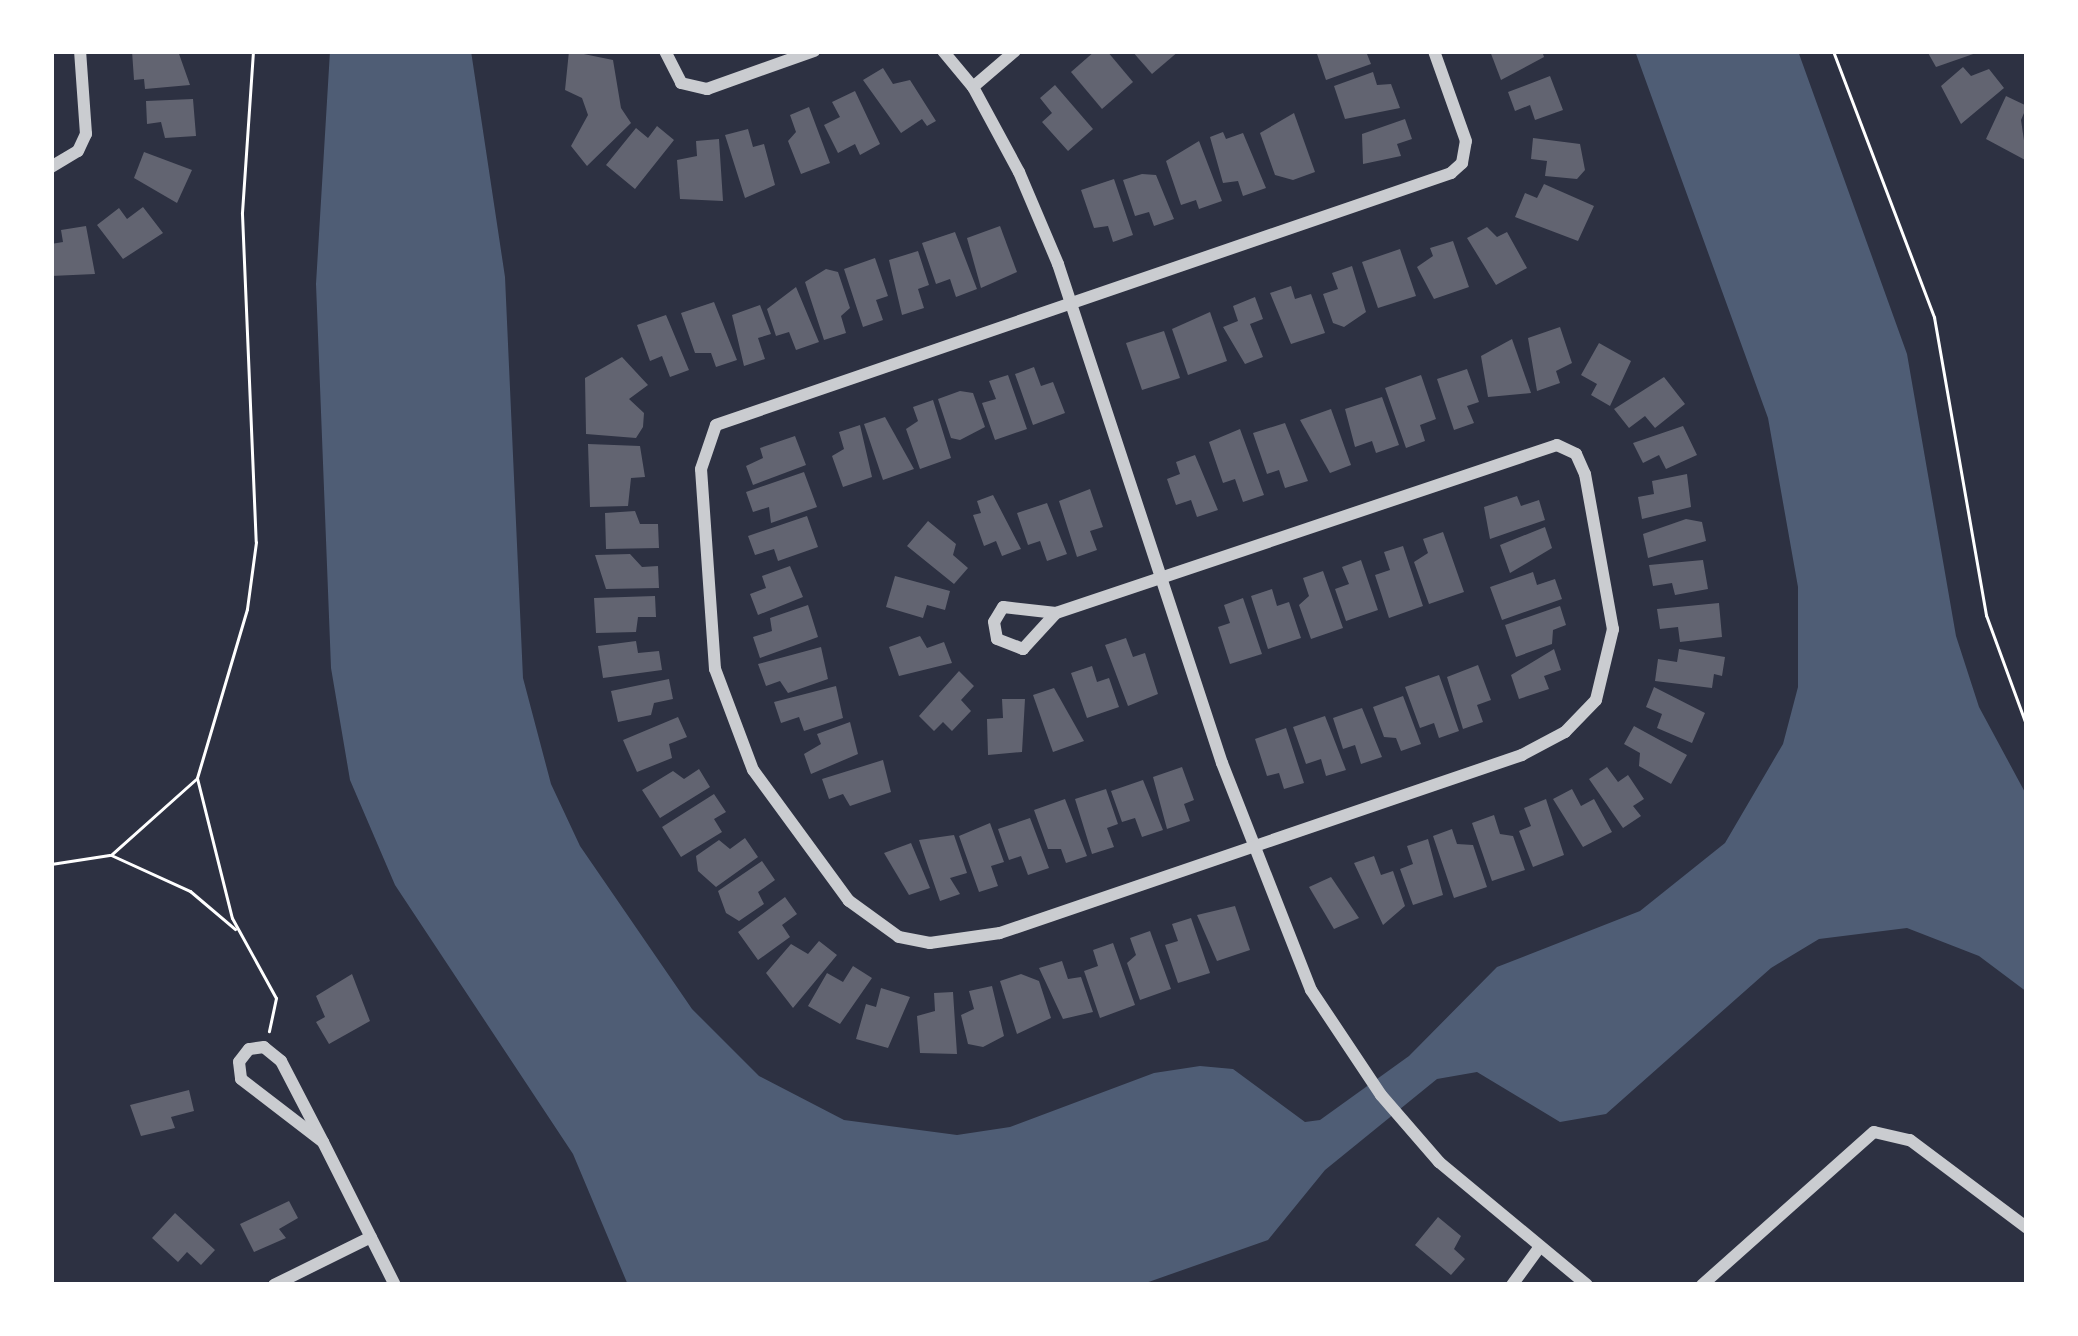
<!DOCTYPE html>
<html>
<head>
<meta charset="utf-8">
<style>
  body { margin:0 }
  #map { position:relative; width:2078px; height:1336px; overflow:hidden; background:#2d3142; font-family:"Crimson Pro",serif }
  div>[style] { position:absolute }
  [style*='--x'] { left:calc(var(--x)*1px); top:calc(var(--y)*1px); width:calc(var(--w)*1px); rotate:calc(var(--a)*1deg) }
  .water>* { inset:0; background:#4f5d75 }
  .building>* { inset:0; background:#626471 }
  .path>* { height:3px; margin:-1.5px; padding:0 1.5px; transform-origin:1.5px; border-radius:1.5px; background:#fff }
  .minor>* { height:12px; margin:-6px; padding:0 6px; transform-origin:6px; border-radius:6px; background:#caccd0 }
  span { translate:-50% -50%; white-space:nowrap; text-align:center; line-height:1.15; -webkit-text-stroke:9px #fff; paint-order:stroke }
  .frame { position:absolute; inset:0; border:54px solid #fff; pointer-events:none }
</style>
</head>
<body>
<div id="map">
  <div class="water">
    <i style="clip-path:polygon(330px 51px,471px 51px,505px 277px,523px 678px,551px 784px,580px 846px,692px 1009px,759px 1076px,844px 1120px,957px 1135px,1010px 1127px,1154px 1073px,1200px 1066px,1233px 1069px,1305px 1122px,1320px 1120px,1409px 1056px,1497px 967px,1640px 911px,1725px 843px,1783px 744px,1798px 687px,1798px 587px,1768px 418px,1635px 51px,1798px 51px,1907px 354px,1956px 636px,1979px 707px,2027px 796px,2027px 992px,1979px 956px,1907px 928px,1819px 939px,1771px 968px,1606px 1114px,1560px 1122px,1477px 1072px,1437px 1079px,1325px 1170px,1268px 1240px,1140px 1285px,628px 1285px,573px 1154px,395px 885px,350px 780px,331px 668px,316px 284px)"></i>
  </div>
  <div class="building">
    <i style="clip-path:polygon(132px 51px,178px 51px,190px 85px,145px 89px,144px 79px,134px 80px)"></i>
    <i style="clip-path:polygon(569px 51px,613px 60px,621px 108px,631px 123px,587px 166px,571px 146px,588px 115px,582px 98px,565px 90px)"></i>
    <i style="clip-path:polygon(1095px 51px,1107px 51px,1133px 82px,1102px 109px,1071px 72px)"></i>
    <i style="clip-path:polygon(1132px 51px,1179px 51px,1152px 74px)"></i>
    <i style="clip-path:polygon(1316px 51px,1375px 51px,1375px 52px,1367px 54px,1371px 64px,1326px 80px)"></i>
    <i style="clip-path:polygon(1490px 51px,1542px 51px,1544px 57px,1501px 80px)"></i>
    <i style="clip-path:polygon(1927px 51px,1979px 51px,1979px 52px,1936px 67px)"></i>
    <i style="clip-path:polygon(1963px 67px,1971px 76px,1989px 69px,2004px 88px,1961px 124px,1941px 86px)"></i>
    <i style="clip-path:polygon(883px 68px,893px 84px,910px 80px,936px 121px,927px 126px,922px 119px,901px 133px,863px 80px)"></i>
    <i style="clip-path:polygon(1373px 72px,1377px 85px,1391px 84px,1400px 108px,1345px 119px,1334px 86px)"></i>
    <i style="clip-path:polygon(1550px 76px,1563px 110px,1535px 120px,1530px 105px,1515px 111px,1508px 92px)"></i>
    <i style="clip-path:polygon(1055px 85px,1093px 129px,1068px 151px,1042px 122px,1052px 113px,1040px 98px)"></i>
    <i style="clip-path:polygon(855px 91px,880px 144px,860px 155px,855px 144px,838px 153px,824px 125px,840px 117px,832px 102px)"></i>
    <i style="clip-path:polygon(2006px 96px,2027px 106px,2021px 120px,2027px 161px,1986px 139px)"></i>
    <i style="clip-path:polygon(193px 99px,196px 136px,165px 138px,161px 122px,147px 124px,146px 101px)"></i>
    <i style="clip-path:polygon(809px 107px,830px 163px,801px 174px,788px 141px,796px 132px,790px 115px)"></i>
    <i style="clip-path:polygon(1294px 113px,1315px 172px,1293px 180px,1275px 175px,1260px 133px)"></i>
    <i style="clip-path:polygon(1405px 119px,1412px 139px,1397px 144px,1401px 156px,1363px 164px,1362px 134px)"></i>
    <i style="clip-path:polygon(657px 126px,674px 140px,635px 189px,606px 165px,636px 128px,648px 138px)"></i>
    <i style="clip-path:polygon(748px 129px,753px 147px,764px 144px,775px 185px,745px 198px,725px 135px)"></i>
    <i style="clip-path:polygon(1223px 132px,1226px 139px,1243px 133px,1266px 188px,1243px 196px,1238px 181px,1223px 183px,1210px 137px)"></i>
    <i style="clip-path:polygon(1533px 138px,1580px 144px,1585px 170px,1577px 179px,1545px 176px,1547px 161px,1531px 159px)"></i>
    <i style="clip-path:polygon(719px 139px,723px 201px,680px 199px,677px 160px,697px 156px,696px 141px)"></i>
    <i style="clip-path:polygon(1199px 141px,1222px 201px,1199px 209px,1196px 200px,1181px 205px,1166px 161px)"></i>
    <i style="clip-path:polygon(144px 152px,192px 170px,177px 203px,134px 178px)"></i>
    <i style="clip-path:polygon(1142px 174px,1156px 175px,1174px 219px,1154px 226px,1149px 212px,1135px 216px,1123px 180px)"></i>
    <i style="clip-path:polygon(1114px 179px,1133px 235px,1113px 242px,1108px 226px,1094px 228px,1081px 190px)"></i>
    <i style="clip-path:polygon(1544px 184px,1594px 206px,1578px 241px,1515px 217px,1525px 193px,1537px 198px)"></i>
    <i style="clip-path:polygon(143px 207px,163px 233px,123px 259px,97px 225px,119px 208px,127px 219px)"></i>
    <i style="clip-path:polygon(86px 226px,95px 274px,51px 276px,51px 244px,63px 242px,61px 230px)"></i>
    <i style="clip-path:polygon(1000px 226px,1017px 272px,981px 288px,967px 238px)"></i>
    <i style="clip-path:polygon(1487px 227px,1497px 237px,1507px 232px,1527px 268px,1496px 285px,1467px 238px)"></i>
    <i style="clip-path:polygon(955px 232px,977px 289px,956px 297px,950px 279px,936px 284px,922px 243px)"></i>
    <i style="clip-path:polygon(1453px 241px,1469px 287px,1434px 299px,1417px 267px,1433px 256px,1430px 248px)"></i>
    <i style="clip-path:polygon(1400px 249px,1416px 296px,1378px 308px,1362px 262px)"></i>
    <i style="clip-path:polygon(918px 251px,929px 285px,918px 289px,924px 308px,902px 315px,889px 260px)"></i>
    <i style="clip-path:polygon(875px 258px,888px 296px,876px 300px,883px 320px,863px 327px,844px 269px)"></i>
    <i style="clip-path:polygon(1352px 266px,1366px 312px,1344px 327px,1333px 323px,1323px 294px,1338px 289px,1332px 273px)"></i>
    <i style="clip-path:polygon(826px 269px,838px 272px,850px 308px,841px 316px,846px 333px,824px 340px,805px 282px)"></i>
    <i style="clip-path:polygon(1291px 286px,1295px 299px,1311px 294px,1325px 333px,1291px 344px,1270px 293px)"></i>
    <i style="clip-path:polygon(796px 287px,819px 342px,796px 350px,789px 332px,776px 336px,767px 309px)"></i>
    <i style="clip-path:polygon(1255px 297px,1263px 319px,1250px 324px,1263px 357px,1245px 364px,1223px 327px,1238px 321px,1233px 306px)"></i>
    <i style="clip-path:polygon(714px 302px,737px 360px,716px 367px,711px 353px,695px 353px,681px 313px)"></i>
    <i style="clip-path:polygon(760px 305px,771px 334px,758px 338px,765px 359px,744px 366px,732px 315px)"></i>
    <i style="clip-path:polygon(1210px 312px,1227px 361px,1188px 375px,1172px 329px)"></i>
    <i style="clip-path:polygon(666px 315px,689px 370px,670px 377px,662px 356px,650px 361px,637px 325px)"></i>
    <i style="clip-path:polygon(1560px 327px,1572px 363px,1556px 371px,1560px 383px,1537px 391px,1528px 338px)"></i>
    <i style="clip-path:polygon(1164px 331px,1180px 378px,1142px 390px,1126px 343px)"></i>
    <i style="clip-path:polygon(1512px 339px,1531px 393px,1488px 397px,1481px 356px)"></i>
    <i style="clip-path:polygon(1599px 343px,1631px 361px,1610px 406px,1591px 395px,1597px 384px,1581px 375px)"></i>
    <i style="clip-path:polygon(622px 357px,648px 385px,629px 399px,644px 413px,643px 427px,636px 438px,586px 434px,585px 378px)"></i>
    <i style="clip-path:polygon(1034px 367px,1041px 386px,1053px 382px,1065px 413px,1033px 425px,1015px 374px)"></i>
    <i style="clip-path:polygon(1467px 369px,1479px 402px,1467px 406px,1474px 423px,1454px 430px,1437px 379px)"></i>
    <i style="clip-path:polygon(1008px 375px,1027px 429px,995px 440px,982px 403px,996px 399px,989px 381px)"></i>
    <i style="clip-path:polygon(1421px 375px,1436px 419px,1420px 425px,1425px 441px,1406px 448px,1385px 388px)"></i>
    <i style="clip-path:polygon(1664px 377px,1685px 404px,1655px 428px,1645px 416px,1629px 428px,1614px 409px)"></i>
    <i style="clip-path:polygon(960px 391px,973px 393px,985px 427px,960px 440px,951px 438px,938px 399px)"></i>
    <i style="clip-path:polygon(1382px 397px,1399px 445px,1376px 453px,1372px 441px,1355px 447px,1345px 409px)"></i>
    <i style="clip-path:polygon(933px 400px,951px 458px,920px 469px,906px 429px,918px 421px,913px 407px)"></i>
    <i style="clip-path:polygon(1331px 409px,1351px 465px,1330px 473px,1300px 420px)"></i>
    <i style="clip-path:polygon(885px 417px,914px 469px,883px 480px,864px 424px)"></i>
    <i style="clip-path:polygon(1285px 423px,1308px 481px,1285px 488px,1279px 470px,1267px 474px,1253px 433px)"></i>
    <i style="clip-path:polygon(860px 425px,872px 477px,843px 487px,832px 456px,844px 449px,839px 432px)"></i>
    <i style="clip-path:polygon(1683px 426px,1697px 455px,1666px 469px,1659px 455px,1643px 463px,1633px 443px)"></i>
    <i style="clip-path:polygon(1240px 429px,1264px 495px,1243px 502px,1235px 479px,1223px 483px,1209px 442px)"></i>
    <i style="clip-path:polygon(795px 436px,806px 465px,753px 485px,746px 466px,763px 458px,760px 448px)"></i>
    <i style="clip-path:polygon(588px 444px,640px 446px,645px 477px,631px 478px,628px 506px,590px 507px)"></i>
    <i style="clip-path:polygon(1195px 455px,1218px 510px,1197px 517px,1191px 500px,1176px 505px,1167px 479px,1180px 474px,1176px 462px)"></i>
    <i style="clip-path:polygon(804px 472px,817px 507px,771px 523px,769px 507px,753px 512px,746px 492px)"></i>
    <i style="clip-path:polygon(1687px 474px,1691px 507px,1642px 519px,1638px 497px,1654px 494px,1652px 481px)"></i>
    <i style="clip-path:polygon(1090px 489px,1103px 527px,1090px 531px,1097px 550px,1077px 557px,1059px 501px)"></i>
    <i style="clip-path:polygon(993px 495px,1021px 549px,1002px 556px,996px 541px,984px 546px,973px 515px,981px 513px,977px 501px)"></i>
    <i style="clip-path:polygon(1517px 496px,1521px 506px,1539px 500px,1545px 520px,1490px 539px,1484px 507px)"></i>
    <i style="clip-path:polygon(1047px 503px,1067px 554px,1047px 561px,1040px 541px,1028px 545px,1017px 513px)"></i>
    <i style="clip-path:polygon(635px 511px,640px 524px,658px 524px,659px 548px,606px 549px,605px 513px)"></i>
    <i style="clip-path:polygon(807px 516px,818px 547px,778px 561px,774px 549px,755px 555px,748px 536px)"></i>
    <i style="clip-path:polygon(1686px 519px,1702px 522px,1706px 541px,1648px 558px,1643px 534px)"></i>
    <i style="clip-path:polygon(928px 521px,956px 544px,953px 555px,968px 568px,954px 584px,907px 546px)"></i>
    <i style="clip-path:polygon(1545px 527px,1552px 548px,1510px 573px,1500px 545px)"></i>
    <i style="clip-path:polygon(1443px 532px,1464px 592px,1429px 604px,1414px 562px,1428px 553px,1423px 539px)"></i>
    <i style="clip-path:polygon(1403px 546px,1423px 606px,1389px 618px,1375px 575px,1390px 570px,1384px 552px)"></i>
    <i style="clip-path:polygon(630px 554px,642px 567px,658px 566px,659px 588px,606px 589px,595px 555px)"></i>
    <i style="clip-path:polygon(1361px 560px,1378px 610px,1346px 621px,1335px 589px,1349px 584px,1342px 567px)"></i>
    <i style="clip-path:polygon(1703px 560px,1708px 589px,1675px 595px,1672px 583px,1653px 586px,1649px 565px)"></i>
    <i style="clip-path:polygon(790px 566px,803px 597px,758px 615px,750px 594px,766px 588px,762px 576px)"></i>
    <i style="clip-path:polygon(1323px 571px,1343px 628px,1311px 639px,1299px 605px,1309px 596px,1303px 578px)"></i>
    <i style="clip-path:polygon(1533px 572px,1537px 585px,1555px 579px,1562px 599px,1502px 620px,1490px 587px)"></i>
    <i style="clip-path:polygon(895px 576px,950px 591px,945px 610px,927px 605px,923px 618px,886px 607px)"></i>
    <i style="clip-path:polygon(1272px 589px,1277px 606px,1289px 602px,1301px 638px,1268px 649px,1251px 596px)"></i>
    <i style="clip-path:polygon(655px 596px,656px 617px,638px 617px,636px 632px,596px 633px,594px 598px)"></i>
    <i style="clip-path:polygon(1243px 598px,1262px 654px,1230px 664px,1218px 627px,1230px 623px,1224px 605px)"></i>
    <i style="clip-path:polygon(1719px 603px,1722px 637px,1680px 642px,1678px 627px,1660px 629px,1657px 609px)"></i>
    <i style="clip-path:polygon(808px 605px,818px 637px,760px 658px,753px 637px,772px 631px,770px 618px)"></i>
    <i style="clip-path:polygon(1560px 606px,1566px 625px,1553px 630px,1552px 644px,1516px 657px,1505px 625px)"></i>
    <i style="clip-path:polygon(920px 636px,927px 648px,944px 642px,952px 663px,899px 676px,889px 647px)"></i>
    <i style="clip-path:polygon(1126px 638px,1133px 657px,1145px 653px,1158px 694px,1128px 706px,1105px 645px)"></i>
    <i style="clip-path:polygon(636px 641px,638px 653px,659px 651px,662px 670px,603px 678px,598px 646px)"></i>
    <i style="clip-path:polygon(821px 647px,828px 679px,788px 693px,780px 681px,766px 686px,758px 664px)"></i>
    <i style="clip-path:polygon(1554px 649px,1561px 670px,1544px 676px,1549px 689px,1519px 699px,1511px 675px)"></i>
    <i style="clip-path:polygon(1679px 649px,1725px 657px,1722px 676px,1714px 674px,1712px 688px,1655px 681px,1658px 659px,1677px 662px)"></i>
    <i style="clip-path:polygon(1478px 665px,1491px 700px,1477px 705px,1483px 722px,1463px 729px,1447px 677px)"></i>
    <i style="clip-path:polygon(1092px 666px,1097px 682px,1109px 678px,1119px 707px,1087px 718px,1071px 673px)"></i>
    <i style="clip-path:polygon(959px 671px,974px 686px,961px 700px,971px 711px,952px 731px,943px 722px,934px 731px,919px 716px)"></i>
    <i style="clip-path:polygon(1439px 675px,1459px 731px,1439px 738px,1434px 723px,1420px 728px,1405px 687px)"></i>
    <i style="clip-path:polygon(669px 679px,673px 699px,654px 703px,651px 715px,618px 722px,611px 691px)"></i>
    <i style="clip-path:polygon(836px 686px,843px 718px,804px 731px,799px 717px,781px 723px,774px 702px)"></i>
    <i style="clip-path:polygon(1654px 687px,1705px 713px,1692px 743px,1657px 728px,1662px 714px,1646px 707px)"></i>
    <i style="clip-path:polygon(1054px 688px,1084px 741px,1053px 752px,1033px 695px)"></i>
    <i style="clip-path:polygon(1403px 696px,1421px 744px,1401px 751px,1396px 738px,1384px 737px,1373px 707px)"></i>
    <i style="clip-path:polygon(1002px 699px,1025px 699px,1022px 752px,988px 755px,987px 719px,1003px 718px)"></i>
    <i style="clip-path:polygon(1362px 708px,1382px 757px,1361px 764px,1355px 745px,1343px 749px,1333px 718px)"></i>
    <i style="clip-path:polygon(1325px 716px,1346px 770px,1326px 776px,1321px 759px,1306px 764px,1293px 727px)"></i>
    <i style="clip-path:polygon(678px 717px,687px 737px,669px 744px,672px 758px,637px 772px,623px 740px)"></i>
    <i style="clip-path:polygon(850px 722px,858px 754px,811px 774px,804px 754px,821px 744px,817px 734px)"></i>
    <i style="clip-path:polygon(1634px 726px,1687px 755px,1671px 784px,1639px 766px,1640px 753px,1624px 744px)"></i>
    <i style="clip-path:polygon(1286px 728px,1304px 783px,1284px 789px,1279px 773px,1267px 776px,1255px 739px)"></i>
    <i style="clip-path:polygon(883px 760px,891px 792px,850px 806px,843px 794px,829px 799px,822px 779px)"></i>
    <i style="clip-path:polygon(1182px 767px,1194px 800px,1184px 804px,1190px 821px,1167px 829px,1153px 777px)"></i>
    <i style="clip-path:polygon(1607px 767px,1618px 782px,1628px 775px,1644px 799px,1633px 806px,1641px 816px,1623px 828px,1589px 779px)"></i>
    <i style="clip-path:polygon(699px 769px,710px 787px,660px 818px,642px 790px,673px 771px,684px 779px)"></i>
    <i style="clip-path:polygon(1143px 780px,1163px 830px,1142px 837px,1135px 818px,1122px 822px,1111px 791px)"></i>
    <i style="clip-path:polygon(1106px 789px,1118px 824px,1107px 828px,1114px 847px,1092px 854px,1075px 799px)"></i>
    <i style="clip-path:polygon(1572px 789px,1581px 806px,1594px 799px,1612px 832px,1583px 847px,1553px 799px)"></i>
    <i style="clip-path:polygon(714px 794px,726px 812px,714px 819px,722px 832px,681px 857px,662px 827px)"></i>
    <i style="clip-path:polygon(1065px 799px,1087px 856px,1066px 863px,1061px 849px,1048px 849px,1034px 810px)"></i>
    <i style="clip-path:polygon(1546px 799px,1564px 855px,1533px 867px,1519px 831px,1531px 826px,1524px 808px)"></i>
    <i style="clip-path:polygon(1494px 815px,1500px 834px,1513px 836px,1525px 870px,1492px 881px,1472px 823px)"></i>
    <i style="clip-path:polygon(1030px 818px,1049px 868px,1028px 875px,1021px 856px,1009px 860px,998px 829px)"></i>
    <i style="clip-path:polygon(990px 823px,1004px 862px,991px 866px,998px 886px,979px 892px,959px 836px)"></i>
    <i style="clip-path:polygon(1452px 829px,1457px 844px,1473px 845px,1487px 887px,1454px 898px,1433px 836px)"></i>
    <i style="clip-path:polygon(954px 835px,967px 873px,950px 878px,960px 894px,940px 901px,919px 840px)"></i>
    <i style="clip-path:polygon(745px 838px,758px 857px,716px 887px,698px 871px,696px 856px,719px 840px,730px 849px)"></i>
    <i style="clip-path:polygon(1428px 839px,1443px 895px,1413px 905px,1400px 869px,1413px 864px,1407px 846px)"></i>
    <i style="clip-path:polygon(911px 843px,930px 888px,909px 895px,884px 853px)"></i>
    <i style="clip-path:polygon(1374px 856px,1381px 875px,1393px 871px,1405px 906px,1383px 925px,1354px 863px)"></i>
    <i style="clip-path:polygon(762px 861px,775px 880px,758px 892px,764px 904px,739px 921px,726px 913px,718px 891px)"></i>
    <i style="clip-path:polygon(1331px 877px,1359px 918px,1334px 929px,1309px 887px)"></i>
    <i style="clip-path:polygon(785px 897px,797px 914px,782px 925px,790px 937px,758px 960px,738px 932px)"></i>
    <i style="clip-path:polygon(1235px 906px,1250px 950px,1217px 961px,1197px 915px)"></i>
    <i style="clip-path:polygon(1191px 918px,1210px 973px,1178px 983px,1165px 945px,1178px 941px,1172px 924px)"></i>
    <i style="clip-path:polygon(1150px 931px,1171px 989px,1140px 1000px,1127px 963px,1136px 955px,1130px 938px)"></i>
    <i style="clip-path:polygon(819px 941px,837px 955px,793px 1008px,766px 973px,791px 944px,808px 954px)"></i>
    <i style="clip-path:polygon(1113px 943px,1135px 1005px,1100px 1018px,1084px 971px,1098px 966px,1093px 950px)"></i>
    <i style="clip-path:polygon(1062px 961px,1068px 979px,1081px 977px,1093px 1012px,1063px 1019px,1039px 968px)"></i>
    <i style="clip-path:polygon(853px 966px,872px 978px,840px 1024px,808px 1006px,827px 973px,843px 982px)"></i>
    <i style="clip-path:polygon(352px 974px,370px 1021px,329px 1044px,316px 1022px,325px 1017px,316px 996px)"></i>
    <i style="clip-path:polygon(1021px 974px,1039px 981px,1051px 1018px,1017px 1034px,1000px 981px)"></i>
    <i style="clip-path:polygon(992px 986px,1004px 1036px,983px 1047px,968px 1044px,961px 1015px,974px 1009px,969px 991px)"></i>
    <i style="clip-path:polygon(881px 988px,910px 997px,888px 1048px,856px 1039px,866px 1004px,876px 1007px)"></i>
    <i style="clip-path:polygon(953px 992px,957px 1054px,920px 1053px,917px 1016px,935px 1011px,934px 993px)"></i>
    <i style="clip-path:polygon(189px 1090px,194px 1111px,171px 1117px,175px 1128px,141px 1136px,130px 1105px)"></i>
    <i style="clip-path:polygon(289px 1201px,298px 1218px,279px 1229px,286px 1238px,254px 1252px,240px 1224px)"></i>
    <i style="clip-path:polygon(175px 1213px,215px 1250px,201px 1265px,187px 1252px,178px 1262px,152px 1238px)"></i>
    <i style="clip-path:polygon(1438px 1217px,1461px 1236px,1454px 1249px,1465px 1259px,1451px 1275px,1415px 1245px)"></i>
  </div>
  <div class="path">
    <i style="--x:253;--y:51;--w:163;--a:93.9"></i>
    <i style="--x:242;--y:214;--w:328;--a:87.6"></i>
    <i style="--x:256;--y:542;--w:68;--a:97.7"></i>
    <i style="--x:247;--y:609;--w:176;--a:106.5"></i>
    <i style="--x:197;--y:778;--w:144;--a:76"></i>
    <i style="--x:232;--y:918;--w:91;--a:61.2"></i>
    <i style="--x:276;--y:998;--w:34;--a:102"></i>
    <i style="--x:1833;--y:51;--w:285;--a:69.2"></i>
    <i style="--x:1934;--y:317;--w:303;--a:80.1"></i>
    <i style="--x:1986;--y:615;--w:119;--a:69.9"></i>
    <i style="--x:196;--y:779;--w:114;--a:138.2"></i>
    <i style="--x:111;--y:855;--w:87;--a:24.5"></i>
    <i style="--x:190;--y:891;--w:59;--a:40.2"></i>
    <i style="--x:51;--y:864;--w:59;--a:-8.8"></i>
  </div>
  <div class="minor">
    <i style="--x:665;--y:51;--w:36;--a:63"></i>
    <i style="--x:681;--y:83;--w:27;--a:13"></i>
    <i style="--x:707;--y:89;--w:114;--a:-19.6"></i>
    <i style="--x:943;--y:51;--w:47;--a:50.2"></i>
    <i style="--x:973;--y:87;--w:97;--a:61.6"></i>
    <i style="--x:1019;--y:172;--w:100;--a:67"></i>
    <i style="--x:1058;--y:264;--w:525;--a:71.81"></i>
    <i style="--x:1222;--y:763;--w:244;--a:68.6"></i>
    <i style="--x:1311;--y:990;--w:126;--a:56.3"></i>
    <i style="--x:1381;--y:1095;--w:89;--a:49.1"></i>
    <i style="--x:1439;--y:1162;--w:192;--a:39.7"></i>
    <i style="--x:973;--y:87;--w:55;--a:-40.6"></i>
    <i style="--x:51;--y:167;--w:31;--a:-31"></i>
    <i style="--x:78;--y:151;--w:19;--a:-65"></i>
    <i style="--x:86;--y:134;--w:83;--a:-94.1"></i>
    <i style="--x:1056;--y:613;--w:53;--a:-173.5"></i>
    <i style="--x:1003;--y:607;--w:17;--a:121"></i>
    <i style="--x:994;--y:622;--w:17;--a:80"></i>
    <i style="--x:997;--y:639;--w:28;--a:21"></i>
    <i style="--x:1023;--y:649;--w:49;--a:-47.5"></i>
    <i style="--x:1056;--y:613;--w:528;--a:-18.54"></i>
    <i style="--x:1557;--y:445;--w:21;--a:25"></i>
    <i style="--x:1576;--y:454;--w:22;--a:66"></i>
    <i style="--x:1585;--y:474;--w:158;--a:79.8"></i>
    <i style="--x:1613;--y:629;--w:73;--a:103.5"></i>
    <i style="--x:1596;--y:700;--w:45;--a:134.1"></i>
    <i style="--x:1565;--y:732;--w:49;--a:151.9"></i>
    <i style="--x:1522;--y:755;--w:552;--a:161.17"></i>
    <i style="--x:1000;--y:933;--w:71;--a:171.9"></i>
    <i style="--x:930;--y:943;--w:32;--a:-169"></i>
    <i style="--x:899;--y:937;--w:62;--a:-144.2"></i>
    <i style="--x:849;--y:901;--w:162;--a:-126.2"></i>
    <i style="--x:753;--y:770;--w:108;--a:-110.6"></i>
    <i style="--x:715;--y:669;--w:200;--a:-94"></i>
    <i style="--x:701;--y:469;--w:46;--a:-71.2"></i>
    <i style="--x:716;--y:425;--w:777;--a:-18.92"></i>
    <i style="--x:1451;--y:173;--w:15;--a:-42"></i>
    <i style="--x:1462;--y:163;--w:22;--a:-80"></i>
    <i style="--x:1466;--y:141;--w:96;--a:-109.6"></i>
    <i style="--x:323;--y:1142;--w:91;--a:-117.4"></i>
    <i style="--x:281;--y:1061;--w:22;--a:-141"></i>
    <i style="--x:264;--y:1047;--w:15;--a:172"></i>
    <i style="--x:249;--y:1049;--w:16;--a:128"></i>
    <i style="--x:239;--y:1062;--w:17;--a:83"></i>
    <i style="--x:241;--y:1079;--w:103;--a:37.5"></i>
    <i style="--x:323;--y:1142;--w:160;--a:63.3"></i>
    <i style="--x:274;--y:1285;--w:108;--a:-26.3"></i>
    <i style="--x:1512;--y:1285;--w:46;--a:-53.9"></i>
    <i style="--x:1702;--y:1285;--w:230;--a:-41.7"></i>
    <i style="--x:1874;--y:1132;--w:37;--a:13"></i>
    <i style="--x:1910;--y:1140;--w:146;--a:36.9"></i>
  </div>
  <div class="frame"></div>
</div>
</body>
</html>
